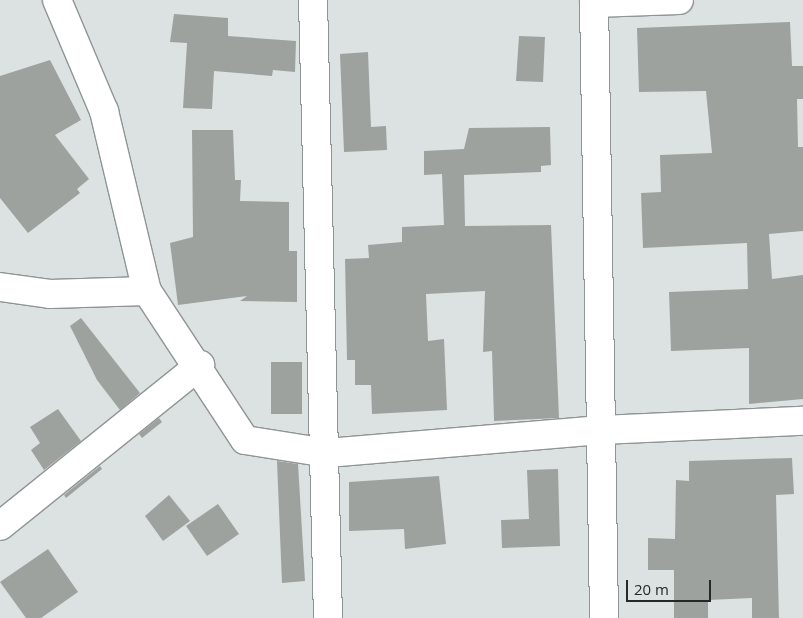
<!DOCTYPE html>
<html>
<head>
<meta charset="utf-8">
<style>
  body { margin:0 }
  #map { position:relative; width:803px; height:618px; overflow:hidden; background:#dbe2e1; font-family:"Open Sans",sans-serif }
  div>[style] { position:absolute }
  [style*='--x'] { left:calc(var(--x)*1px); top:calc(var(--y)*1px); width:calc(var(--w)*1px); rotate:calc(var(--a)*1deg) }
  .building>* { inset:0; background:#9da29f }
  .roads { filter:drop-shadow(1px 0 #8f9594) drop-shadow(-1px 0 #8f9594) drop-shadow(0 1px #8f9594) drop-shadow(0 -1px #8f9594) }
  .minor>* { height:28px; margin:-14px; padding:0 14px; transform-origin:14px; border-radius:14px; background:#fff }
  span { translate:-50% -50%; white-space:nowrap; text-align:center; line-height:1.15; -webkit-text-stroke:4px #dbe2e1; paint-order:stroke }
  .scale { position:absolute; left:626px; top:580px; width:85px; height:22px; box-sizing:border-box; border:2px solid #252828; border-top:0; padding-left:6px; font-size:15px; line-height:18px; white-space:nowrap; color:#252828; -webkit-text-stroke:4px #dbe2e1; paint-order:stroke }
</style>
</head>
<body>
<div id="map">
  <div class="building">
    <i style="clip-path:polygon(174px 14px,228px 18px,228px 36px,296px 41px,295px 72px,273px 70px,272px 76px,214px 71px,212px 109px,183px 108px,187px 43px,170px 42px)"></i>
    <i style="clip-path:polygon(790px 22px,792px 66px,803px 66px,803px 99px,797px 99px,798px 147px,803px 147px,803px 231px,769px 234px,772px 279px,803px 275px,803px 399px,749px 404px,749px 348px,671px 351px,669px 292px,748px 289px,747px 243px,643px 248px,641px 193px,661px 192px,660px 155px,712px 153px,706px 91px,639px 92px,637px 28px)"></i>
    <i style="clip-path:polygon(519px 36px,545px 37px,543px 82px,516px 81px)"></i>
    <i style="clip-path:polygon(368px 52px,371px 127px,386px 126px,387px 150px,344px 152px,340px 54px)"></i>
    <i style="clip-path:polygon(50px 60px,81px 120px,55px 135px,89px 179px,77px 189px,80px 193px,28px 233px,0 198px,0 76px)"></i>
    <i style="clip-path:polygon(550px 127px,551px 165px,541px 166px,541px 172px,464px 175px,465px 226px,551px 225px,559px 418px,494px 421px,492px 351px,483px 352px,485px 291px,426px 294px,428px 341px,444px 339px,447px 410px,372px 414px,371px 385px,355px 385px,355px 360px,347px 360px,345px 259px,369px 258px,368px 245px,402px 242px,402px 227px,444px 225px,442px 174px,424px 175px,424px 151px,464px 149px,469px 128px)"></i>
    <i style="clip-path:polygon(192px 130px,233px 130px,235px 180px,241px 180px,240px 201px,289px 202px,289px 251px,297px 251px,297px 302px,240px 301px,247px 296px,178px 305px,170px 243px,193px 237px)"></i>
    <i style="clip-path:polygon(81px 318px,140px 393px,120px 410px,97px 380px,70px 326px)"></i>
    <i style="clip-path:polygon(271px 362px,302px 362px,302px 414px,271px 414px)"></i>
    <i style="clip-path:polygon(58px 409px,81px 441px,44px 470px,31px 450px,40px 443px,30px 427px)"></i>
    <i style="clip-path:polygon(159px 418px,162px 422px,142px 438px,139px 434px)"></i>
    <i style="clip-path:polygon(792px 458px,794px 494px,776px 495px,779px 618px,752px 618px,752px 598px,708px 600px,708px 618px,674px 618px,674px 570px,648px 570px,648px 538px,675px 539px,676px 480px,689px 481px,689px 461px)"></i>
    <i style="clip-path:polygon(277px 461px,298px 464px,305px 581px,282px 583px)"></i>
    <i style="clip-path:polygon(100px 466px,102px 469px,66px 498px,64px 495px)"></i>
    <i style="clip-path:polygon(558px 469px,560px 546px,502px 548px,501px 520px,529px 519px,527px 470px)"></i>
    <i style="clip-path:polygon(439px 476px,446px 544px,405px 549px,404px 529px,349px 531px,349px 482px)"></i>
    <i style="clip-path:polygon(169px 495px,190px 521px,163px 541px,145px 516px)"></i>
    <i style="clip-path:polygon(218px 504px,239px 534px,207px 556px,186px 526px)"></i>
    <i style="clip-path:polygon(48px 549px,78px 592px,41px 618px,26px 618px,0 582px)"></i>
  </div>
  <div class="roads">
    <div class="minor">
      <i style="--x:57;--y:0;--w:121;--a:67.1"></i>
      <i style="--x:104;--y:111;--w:185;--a:76.6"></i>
      <i style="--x:313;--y:0;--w:618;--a:88.61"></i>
      <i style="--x:594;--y:0;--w:618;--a:89.07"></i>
      <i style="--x:594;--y:3;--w:85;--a:-2"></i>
      <i style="--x:0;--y:287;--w:50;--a:8"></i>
      <i style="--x:50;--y:294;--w:97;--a:-1.8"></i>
      <i style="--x:147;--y:291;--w:178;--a:56.7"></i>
      <i style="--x:245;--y:440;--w:83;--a:9"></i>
      <i style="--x:327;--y:453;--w:275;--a:-4.8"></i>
      <i style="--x:601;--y:430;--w:202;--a:-2.6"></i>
      <i style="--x:0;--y:526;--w:257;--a:-38.8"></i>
    </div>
  </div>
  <div class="scale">20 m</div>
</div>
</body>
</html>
